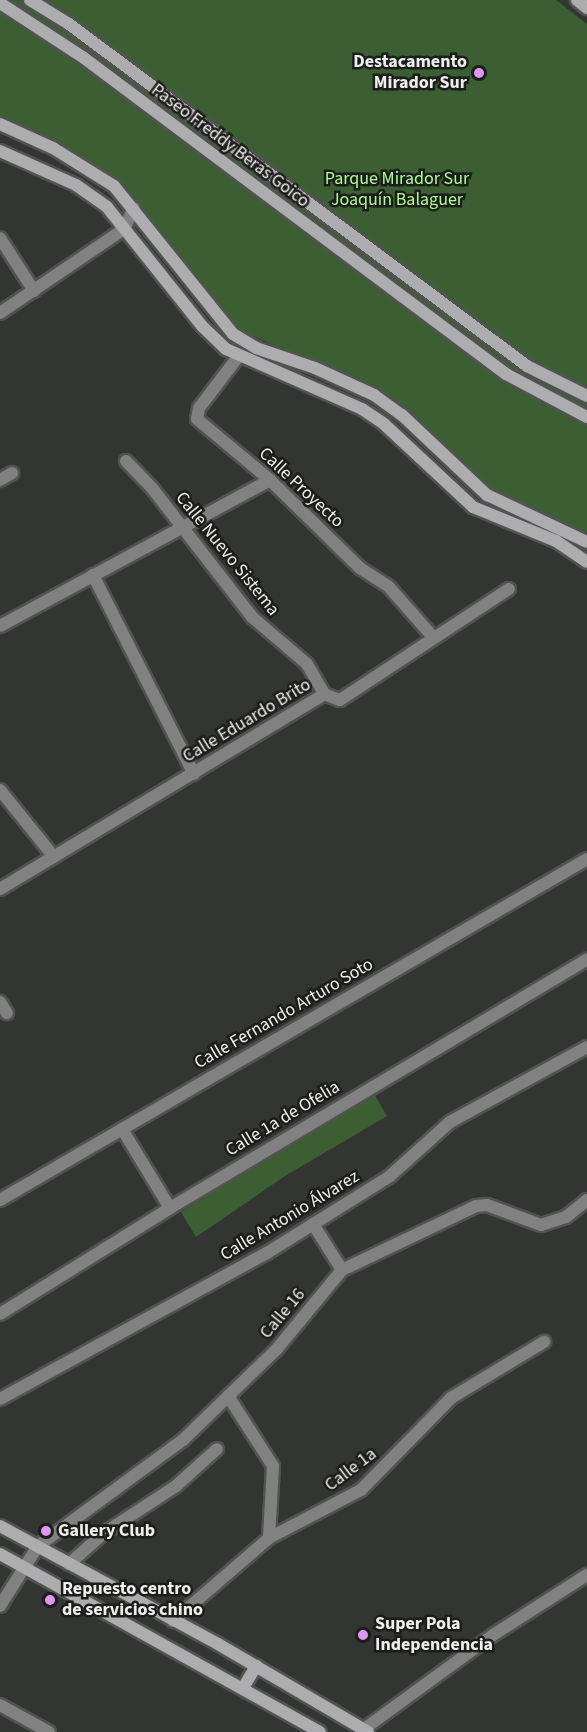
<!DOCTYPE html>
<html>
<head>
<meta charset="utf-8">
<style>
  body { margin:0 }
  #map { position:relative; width:587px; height:1732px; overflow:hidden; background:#333533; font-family:"Source Sans 3",sans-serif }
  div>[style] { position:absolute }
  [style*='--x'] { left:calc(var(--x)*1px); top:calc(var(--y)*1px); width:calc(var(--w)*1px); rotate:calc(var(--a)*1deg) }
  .green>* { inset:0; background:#3b5f32 }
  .roads { filter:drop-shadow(2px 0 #515351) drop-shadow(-2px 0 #515351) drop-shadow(0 2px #515351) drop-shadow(0 -2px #515351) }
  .street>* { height:12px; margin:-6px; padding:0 6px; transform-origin:6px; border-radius:6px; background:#828182 }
  .secondary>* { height:12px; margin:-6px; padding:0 6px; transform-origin:6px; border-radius:6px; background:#adacae }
  .dots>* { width:16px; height:16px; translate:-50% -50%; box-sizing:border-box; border:3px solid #1c1d1b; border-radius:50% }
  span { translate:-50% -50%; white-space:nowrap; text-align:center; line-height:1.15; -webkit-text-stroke:5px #1c1d1b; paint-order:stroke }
  .poi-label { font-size:18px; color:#eeefed; font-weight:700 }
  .right { translate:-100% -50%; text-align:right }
  .left { translate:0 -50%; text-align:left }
  .street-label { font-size:18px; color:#eeefed }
  .park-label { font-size:18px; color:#abfd95 }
</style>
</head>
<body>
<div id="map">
  <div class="green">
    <i style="clip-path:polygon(0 0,556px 0,587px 24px,587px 535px,487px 487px,377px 390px,237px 329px,148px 216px,108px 176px,56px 142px,0 117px)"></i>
    <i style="clip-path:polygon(373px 1092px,387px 1116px,285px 1176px,196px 1237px,181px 1212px)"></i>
  </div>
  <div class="roads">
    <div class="street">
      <i style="--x:0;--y:238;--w:63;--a:57.3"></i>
      <i style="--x:0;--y:313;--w:150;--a:-34.1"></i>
      <i style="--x:124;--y:229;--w:23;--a:-65"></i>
      <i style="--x:238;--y:357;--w:64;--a:127.4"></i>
      <i style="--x:199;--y:408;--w:11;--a:100"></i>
      <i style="--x:197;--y:419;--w:95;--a:39.9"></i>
      <i style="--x:270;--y:480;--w:126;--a:44.4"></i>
      <i style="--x:360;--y:568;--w:35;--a:33"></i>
      <i style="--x:389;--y:587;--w:67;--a:48.7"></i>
      <i style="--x:126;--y:461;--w:37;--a:46"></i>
      <i style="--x:152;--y:488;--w:163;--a:52.2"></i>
      <i style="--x:252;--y:617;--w:72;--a:40.5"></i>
      <i style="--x:307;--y:664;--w:34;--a:60"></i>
      <i style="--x:0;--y:480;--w:14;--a:-30"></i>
      <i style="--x:93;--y:575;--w:223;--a:63.1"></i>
      <i style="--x:0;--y:626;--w:307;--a:-28.4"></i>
      <i style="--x:324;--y:694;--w:17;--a:21"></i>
      <i style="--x:340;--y:700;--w:202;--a:-33.3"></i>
      <i style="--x:0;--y:790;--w:86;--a:51.1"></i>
      <i style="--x:0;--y:889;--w:378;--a:-31"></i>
      <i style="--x:0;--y:1002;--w:13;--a:58"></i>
      <i style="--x:122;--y:1129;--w:92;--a:58.7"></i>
      <i style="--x:0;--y:1200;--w:679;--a:-30.15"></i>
      <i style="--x:313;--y:1224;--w:54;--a:57.8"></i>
      <i style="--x:0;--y:1314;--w:200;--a:-31.9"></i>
      <i style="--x:170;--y:1208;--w:486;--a:-30.8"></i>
      <i style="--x:228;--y:1396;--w:83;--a:57.3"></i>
      <i style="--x:273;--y:1466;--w:72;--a:93.2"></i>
      <i style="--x:0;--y:1399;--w:304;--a:-28.7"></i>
      <i style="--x:267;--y:1253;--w:145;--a:-32"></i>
      <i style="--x:390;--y:1176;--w:81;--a:-42"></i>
      <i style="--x:450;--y:1122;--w:156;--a:-28.7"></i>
      <i style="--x:69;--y:1564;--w:47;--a:-41.5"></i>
      <i style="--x:104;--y:1533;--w:86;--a:-33.1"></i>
      <i style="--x:176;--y:1486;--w:55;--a:-42.1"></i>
      <i style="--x:0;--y:1606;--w:71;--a:-57.7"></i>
      <i style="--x:38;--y:1546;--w:180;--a:-36.2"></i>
      <i style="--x:183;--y:1440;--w:129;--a:-44.1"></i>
      <i style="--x:276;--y:1350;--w:104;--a:-50.5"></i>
      <i style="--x:342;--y:1270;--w:148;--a:-25.5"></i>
      <i style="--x:476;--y:1206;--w:11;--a:-5"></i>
      <i style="--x:487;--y:1205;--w:58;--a:20.3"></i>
      <i style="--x:541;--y:1225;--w:26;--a:-18"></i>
      <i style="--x:566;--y:1217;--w:27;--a:-39"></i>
      <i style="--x:173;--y:1621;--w:127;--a:-40.8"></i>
      <i style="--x:269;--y:1538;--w:104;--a:-27.6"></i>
      <i style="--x:361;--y:1490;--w:129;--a:-45.6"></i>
      <i style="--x:451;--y:1398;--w:109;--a:-31.1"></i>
      <i style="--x:0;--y:1705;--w:56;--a:28.9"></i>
      <i style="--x:364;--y:1729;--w:160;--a:-36.1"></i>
      <i style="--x:493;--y:1635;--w:112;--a:-32.6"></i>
    </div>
    <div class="secondary">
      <i style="--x:30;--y:0;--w:46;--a:31.6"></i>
      <i style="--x:69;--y:24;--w:572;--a:36.75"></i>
      <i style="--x:527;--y:366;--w:67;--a:26.6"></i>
      <i style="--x:577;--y:0;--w:13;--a:39"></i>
      <i style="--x:0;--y:3;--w:100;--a:33.2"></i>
      <i style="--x:84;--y:58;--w:527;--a:36.83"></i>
      <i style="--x:506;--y:374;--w:92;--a:28"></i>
      <i style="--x:0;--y:124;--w:58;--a:24.4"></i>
      <i style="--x:53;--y:148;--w:72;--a:31.9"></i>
      <i style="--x:114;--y:186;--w:190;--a:51.2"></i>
      <i style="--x:233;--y:334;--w:27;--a:31"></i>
      <i style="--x:256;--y:348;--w:62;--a:18.7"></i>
      <i style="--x:315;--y:368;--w:65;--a:24.6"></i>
      <i style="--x:374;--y:395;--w:34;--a:36"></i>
      <i style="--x:402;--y:415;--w:117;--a:43.3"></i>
      <i style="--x:487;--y:495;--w:110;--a:25.2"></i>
      <i style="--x:0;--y:151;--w:83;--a:24.1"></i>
      <i style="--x:76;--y:185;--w:38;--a:35"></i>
      <i style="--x:107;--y:207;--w:152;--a:51.4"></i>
      <i style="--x:202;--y:326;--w:33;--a:44"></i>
      <i style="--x:226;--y:349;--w:149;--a:23.8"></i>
      <i style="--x:362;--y:409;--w:27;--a:34"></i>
      <i style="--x:384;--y:424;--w:122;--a:43"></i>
      <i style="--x:473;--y:507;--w:90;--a:22.3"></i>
      <i style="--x:556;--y:541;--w:37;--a:34"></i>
      <i style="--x:0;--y:1526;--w:248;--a:28.4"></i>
      <i style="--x:218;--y:1644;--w:174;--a:30.4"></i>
      <i style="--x:0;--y:1554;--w:366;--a:29.1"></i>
      <i style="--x:243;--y:1688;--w:26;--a:-59"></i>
    </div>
  </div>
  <div class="dots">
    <i style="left:479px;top:73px;background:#de98f2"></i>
    <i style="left:46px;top:1531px;background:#de98f2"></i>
    <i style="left:50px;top:1600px;background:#de98f2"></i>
    <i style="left:363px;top:1635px;background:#de98f2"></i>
  </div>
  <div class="poi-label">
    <span class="right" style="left:467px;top:73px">Destacamento<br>Mirador Sur</span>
    <span class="left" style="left:58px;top:1531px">Gallery Club</span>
    <span class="left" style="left:62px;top:1600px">Repuesto centro<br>de servicios chino</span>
    <span class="left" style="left:375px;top:1635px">Super Pola<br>Independencia</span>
  </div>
  <div class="street-label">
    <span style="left:230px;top:146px;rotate:37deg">Paseo Freddy Beras Goico</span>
    <span style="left:301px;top:488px;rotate:43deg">Calle Proyecto</span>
    <span style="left:227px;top:554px;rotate:51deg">Calle Nuevo Sistema</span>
    <span style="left:247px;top:721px;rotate:-31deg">Calle Eduardo Brito</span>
    <span style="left:284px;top:1014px;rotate:-30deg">Calle Fernando Arturo Soto</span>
    <span style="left:283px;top:1119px;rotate:-31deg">Calle 1a de Ofelia</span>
    <span style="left:290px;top:1216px;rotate:-31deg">Calle Antonio Álvarez</span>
    <span style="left:283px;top:1314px;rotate:-50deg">Calle 16</span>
    <span style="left:351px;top:1470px;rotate:-37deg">Calle 1a</span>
  </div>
  <div class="park-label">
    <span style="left:397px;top:190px">Parque Mirador Sur<br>Joaquín Balaguer</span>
  </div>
</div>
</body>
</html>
